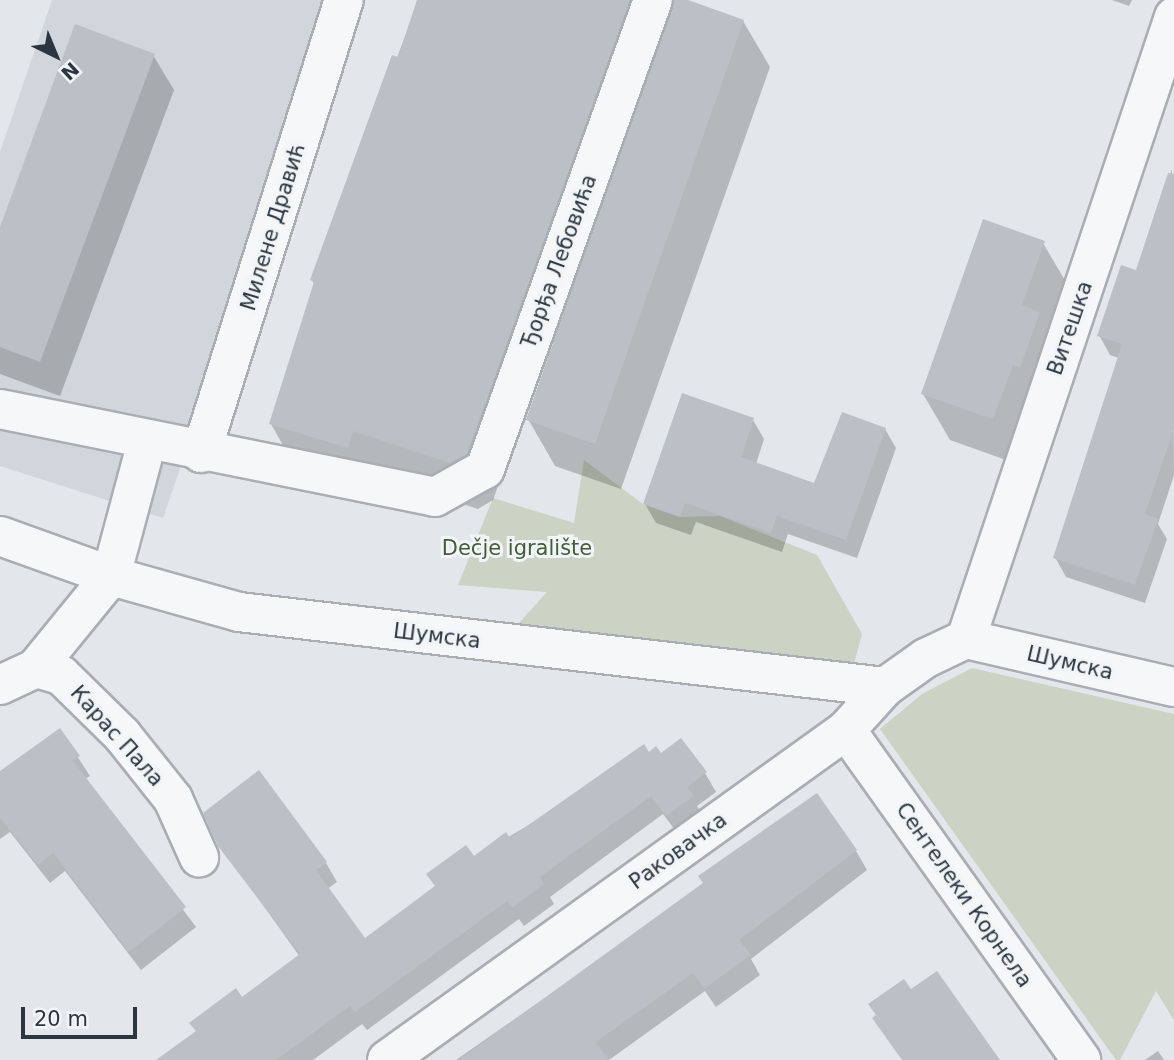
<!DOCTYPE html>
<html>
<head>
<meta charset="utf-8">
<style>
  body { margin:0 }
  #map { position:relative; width:1174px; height:1060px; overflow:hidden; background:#e3e6ea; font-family:"DejaVu Sans",sans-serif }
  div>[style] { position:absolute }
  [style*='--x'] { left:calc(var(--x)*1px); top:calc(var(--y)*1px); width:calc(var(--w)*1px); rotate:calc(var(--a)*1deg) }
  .built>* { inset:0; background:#d1d6dc }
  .green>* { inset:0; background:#cad3c4 }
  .shadow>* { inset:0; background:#0003 }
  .building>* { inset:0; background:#bac0c6 }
  .roads { filter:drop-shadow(2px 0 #a8aeb4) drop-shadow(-2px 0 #a8aeb4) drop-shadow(0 2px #a8aeb4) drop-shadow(0 -2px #a8aeb4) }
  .minor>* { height:38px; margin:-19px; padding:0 19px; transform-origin:19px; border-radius:19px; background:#f5f7f8 }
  span { translate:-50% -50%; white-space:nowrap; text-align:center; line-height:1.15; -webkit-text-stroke:6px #f2f5f7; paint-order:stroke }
  .street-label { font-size:21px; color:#2c3641 }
  .park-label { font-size:21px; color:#445c3a }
  .north { position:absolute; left:21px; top:21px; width:70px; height:70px; -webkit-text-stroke:5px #f2f5f7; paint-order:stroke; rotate:137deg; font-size:19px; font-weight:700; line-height:28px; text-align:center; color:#2c3641 }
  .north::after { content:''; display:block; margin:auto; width:24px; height:32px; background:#2c3641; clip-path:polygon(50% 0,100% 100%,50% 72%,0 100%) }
  .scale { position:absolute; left:21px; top:1007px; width:116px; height:32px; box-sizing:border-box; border:4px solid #2c3641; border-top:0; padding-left:9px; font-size:21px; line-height:24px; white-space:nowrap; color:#2c3641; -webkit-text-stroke:5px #f2f5f7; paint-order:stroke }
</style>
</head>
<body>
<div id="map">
  <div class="built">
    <i style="clip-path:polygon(52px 0,342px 0,163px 518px,0 466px,0 152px)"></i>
  </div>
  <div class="green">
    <i style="clip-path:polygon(584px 460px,643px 504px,680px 517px,720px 516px,817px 555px,862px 634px,849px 682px,500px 644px,547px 592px,458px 585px,493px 498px,574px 523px)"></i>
    <i style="clip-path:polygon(972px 668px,1174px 714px,1174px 1020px,1156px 991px,1120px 1060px,1116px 1060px,880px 729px,922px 694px)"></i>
  </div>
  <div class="shadow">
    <i style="clip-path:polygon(evenodd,419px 0,661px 0,669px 15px,674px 0,683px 0,743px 21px,770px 67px,621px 489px,555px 466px,528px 419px,607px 184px,493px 500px,478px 509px,379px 477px,297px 470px,271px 424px,315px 286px,312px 280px,419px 0,639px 7px,643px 7px,663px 42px,660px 44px,639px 7px)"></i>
    <i style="clip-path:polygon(1112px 0,1132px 0,1129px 6px)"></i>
    <i style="clip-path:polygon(153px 55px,174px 90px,60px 396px,0 374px,0 232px)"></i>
    <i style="clip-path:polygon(1172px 169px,1174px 475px,1158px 524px,1167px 539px,1145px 603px,1066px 577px,1055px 557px,1119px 358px,1110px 355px,1099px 335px,1137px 272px)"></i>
    <i style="clip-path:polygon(1043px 243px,1070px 289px,1020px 465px,950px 440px,923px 394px)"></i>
    <i style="clip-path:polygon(753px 420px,764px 439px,756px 464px,815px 485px,885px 429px,896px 448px,857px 558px,788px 534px,782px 552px,696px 522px,691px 535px,656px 523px,645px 504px)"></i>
    <i style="clip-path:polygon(60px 730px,90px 776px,85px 779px,196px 927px,141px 970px,65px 871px,50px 883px,10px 832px,0 839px,0 773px)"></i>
    <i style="clip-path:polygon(649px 754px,705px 773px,716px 792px,697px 806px,703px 816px,678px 834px,663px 814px,550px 897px,554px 904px,524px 926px,519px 919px,367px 1030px,362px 1024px,313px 1060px,159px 1060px,300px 957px,220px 845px,326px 863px,337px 882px,327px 889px,364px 940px,473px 858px)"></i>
    <i style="clip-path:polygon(856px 851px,867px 870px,751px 959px,760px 975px,716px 1007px,705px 991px,609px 1060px,456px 1060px,655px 921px)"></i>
    <i style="clip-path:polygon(1158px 1051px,1164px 1060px,1145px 1060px)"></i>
  </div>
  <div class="building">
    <i style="clip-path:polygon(417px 0,630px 0,467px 454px,450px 463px,353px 431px,348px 448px,269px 424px,314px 282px,310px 280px,392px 55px,398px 57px)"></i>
    <i style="clip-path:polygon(674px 0,688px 0,744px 20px,595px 444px,526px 420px)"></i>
    <i style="clip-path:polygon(75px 24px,155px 54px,40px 362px,0 347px,0 227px)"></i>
    <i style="clip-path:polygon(1168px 173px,1174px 174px,1174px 429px,1145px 514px,1158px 519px,1135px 585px,1053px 558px,1122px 344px,1097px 336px,1121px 265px,1136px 270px)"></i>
    <i style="clip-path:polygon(983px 219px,1045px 241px,1022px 305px,1040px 312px,1020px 368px,1013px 365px,993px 419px,921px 394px)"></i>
    <i style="clip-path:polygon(682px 393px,754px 418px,741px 457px,814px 483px,842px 412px,886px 428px,846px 540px,777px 516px,771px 533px,685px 503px,680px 517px,643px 504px)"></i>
    <i style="clip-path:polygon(60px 728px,80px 756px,73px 761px,186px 907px,129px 952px,53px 853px,38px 865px,0 818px,0 771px)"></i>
    <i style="clip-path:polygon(681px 738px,707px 772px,687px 787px,694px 796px,666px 816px,651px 796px,540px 877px,544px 884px,512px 908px,507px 901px,355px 1012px,350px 1006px,276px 1060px,156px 1060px,196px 1031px,189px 1023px,236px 988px,242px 997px,300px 954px,218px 846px,203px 813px,259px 770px,327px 862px,316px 870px,365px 938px,435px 886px,426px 874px,466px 845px,474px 856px,506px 832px,510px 838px,644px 744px,649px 752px,656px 746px,661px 753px)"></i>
    <i style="clip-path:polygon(817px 793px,857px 850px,739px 940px,751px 955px,704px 989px,693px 973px,596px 1042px,609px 1060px,459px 1060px,703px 883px,698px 876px)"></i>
    <i style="clip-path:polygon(937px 971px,1000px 1060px,902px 1060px,872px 1018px,876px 1015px,868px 1004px,904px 979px,911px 989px)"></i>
  </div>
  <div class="roads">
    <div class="minor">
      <i style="--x:0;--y:409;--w:444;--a:11.4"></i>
      <i style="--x:435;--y:497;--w:57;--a:-29.2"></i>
      <i style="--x:485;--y:469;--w:498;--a:-70.3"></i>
      <i style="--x:201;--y:453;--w:475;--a:-72.5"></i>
      <i style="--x:0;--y:536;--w:118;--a:19.8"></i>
      <i style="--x:111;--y:576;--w:133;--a:15.7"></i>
      <i style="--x:239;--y:612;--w:650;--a:6.62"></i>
      <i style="--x:966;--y:639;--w:656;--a:-71.51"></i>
      <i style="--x:966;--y:639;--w:213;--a:13"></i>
      <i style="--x:36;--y:668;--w:119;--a:-50.8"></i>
      <i style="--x:111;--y:576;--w:139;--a:-75"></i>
      <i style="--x:0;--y:685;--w:40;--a:-25"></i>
      <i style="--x:36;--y:668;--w:26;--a:16"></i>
      <i style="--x:61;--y:675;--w:86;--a:44.5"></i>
      <i style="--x:122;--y:735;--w:82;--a:51.4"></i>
      <i style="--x:173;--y:799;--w:64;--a:65.9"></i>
      <i style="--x:846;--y:730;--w:405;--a:54.5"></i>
      <i style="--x:387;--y:1060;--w:565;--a:-35.71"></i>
      <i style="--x:846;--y:730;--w:58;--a:-47.8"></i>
      <i style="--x:885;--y:687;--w:50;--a:-35.3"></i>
      <i style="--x:926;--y:658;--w:44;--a:-25.4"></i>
    </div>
  </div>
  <div class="street-label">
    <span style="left:273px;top:227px;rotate:-73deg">Милене Дравић</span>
    <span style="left:559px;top:261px;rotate:-70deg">Ђорђа Лебовића</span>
    <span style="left:1070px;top:328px;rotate:-71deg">Витешка</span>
    <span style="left:437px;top:636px;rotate:7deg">Шумска</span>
    <span style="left:1070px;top:663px;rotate:13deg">Шумска</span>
    <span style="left:117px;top:736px;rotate:48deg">Карас Пала</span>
    <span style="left:678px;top:851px;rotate:-36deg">Раковачка</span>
    <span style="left:964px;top:895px;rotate:55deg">Сентелеки Корнела</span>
  </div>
  <div class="park-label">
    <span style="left:517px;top:548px">Dečje igralište</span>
  </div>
  <div class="north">N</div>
  <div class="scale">20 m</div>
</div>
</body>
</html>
